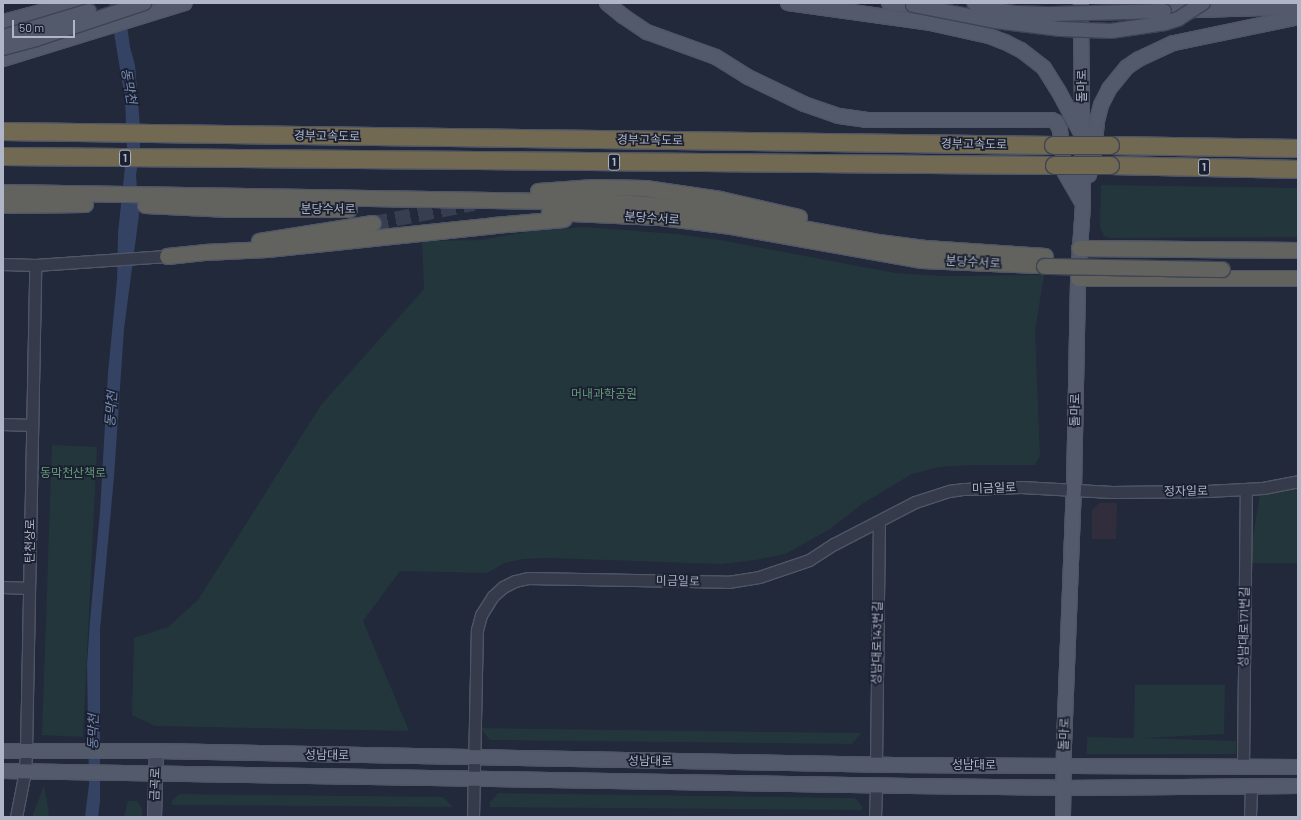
<!DOCTYPE html>
<html>
<head>
<meta charset="utf-8">
<style>
  body { margin:0 }
  #map { position:relative; width:1301px; height:820px; overflow:hidden; background:#21293b; font-family:Barlow,"Noto Sans KR",sans-serif }
  div>[style] { position:absolute }
  [style*='--x'] { left:calc(var(--x)*1px); top:calc(var(--y)*1px); width:calc(var(--w)*1px); rotate:calc(var(--a)*1deg) }
  .medical>* { inset:0; background:#312d3c }
  .green>* { inset:0; background:#23363c }
  .water>* { inset:0; background:#344263 }
  .trunk-tunnel>* { height:15px; margin-top:-7.5px; transform-origin:0; background:repeating-linear-gradient(90deg,#363e50 0 15px,transparent 0 23px) }
  .roads { filter:drop-shadow(1px 0 #505666) drop-shadow(-1px 0 #505666) drop-shadow(0 1px #505666) drop-shadow(0 -1px #505666) }
  .tertiary>* { height:11px; margin:-5.5px; padding:0 5.5px; transform-origin:5.5px; border-radius:5.5px; background:#353b4b }
  .secondary>* { height:13px; margin:-6.5px; padding:0 6.5px; transform-origin:6.5px; border-radius:6.5px; background:#434a5e }
  .primary>* { height:14px; margin:-7px; padding:0 7px; transform-origin:7px; border-radius:7px; background:#535a6b }
  .trunk>* { height:15px; margin:-7.5px; padding:0 7.5px; transform-origin:7.5px; border-radius:7.5px; background:#62625e }
  .motorway>* { height:17px; margin:-8.5px; padding:0 8.5px; transform-origin:8.5px; border-radius:8.5px; background:#716952 }
  .bridges { filter:drop-shadow(1px 0 #3e4454) drop-shadow(-1px 0 #3e4454) drop-shadow(0 1px #3e4454) drop-shadow(0 -1px #3e4454) }
  .primary-bridge>* { height:14px; margin:-7px; padding:0 7px; transform-origin:7px; border-radius:7px; background:#535a6b }
  .trunk-bridge>* { height:15px; margin:-7.5px; padding:0 7.5px; transform-origin:7.5px; border-radius:7.5px; background:#62625e }
  .motorway-bridge>* { height:17px; margin:-8.5px; padding:0 8.5px; transform-origin:8.5px; border-radius:8.5px; background:#716952 }
  span { translate:-50% -50%; white-space:nowrap; text-align:center; line-height:1.15; -webkit-text-stroke:3.5px #1a2030; paint-order:stroke }
  .shield-label span { padding:1px 3px; background:#1a2030; border:1px solid; border-radius:3px; -webkit-text-stroke-width:0 }
  .shield-label { font-size:11px; color:#b0b6c7; font-weight:700 }
  .street-label { font-size:12px; color:#b0b6c7 }
  .park-label { font-size:12px; color:#669978 }
  .water-label { font-size:13px; color:#7788b0; font-style:italic }
  .frame { position:absolute; inset:0; border:4px solid #b0b6c7; pointer-events:none }
  .scale { position:absolute; left:12px; top:20px; width:63px; height:18px; box-sizing:border-box; border:2px solid #b0b6c7; border-top:0; padding-left:5px; font-size:12px; line-height:14px; white-space:nowrap; color:#b0b6c7; -webkit-text-stroke:3px #1a2030; paint-order:stroke }
</style>
</head>
<body>
<div id="map">
  <div class="medical">
    <i style="clip-path:polygon(1099px 503px,1117px 503px,1116px 539px,1092px 539px,1092px 510px)"></i>
  </div>
  <div class="green">
    <i style="clip-path:polygon(1101px 185px,1298px 188px,1298px 237px,1110px 238px,1104px 236px,1100px 227px)"></i>
    <i style="clip-path:polygon(586px 227px,676px 234px,720px 240px,895px 273px,943px 276px,1044px 275px,1035px 332px,1040px 456px,1035px 465px,974px 465px,939px 467px,912px 474px,862px 504px,830px 529px,785px 554px,756px 560px,722px 564px,549px 558px,523px 559px,505px 563px,487px 573px,400px 571px,363px 621px,409px 731px,155px 726px,132px 715px,134px 638px,168px 627px,198px 600px,321px 405px,424px 289px,422px 241px,482px 240px,530px 231px)"></i>
    <i style="clip-path:polygon(52px 445px,97px 447px,83px 737px,42px 735px)"></i>
    <i style="clip-path:polygon(1298px 482px,1298px 563px,1249px 563px,1260px 493px)"></i>
    <i style="clip-path:polygon(1135px 685px,1225px 685px,1224px 734px,1142px 738px,1236px 741px,1236px 754px,1087px 754px,1087px 737px,1134px 738px)"></i>
    <i style="clip-path:polygon(480px 728px,697px 731px,861px 733px,852px 744px,490px 740px)"></i>
    <i style="clip-path:polygon(44px 785px,49px 813px,48px 817px,32px 817px)"></i>
    <i style="clip-path:polygon(498px 793px,855px 798px,862px 806px,862px 810px,490px 807px,490px 802px)"></i>
    <i style="clip-path:polygon(179px 794px,443px 797px,453px 807px,172px 805px,172px 801px)"></i>
    <i style="clip-path:polygon(128px 801px,137px 801px,142px 808px,142px 817px,124px 817px)"></i>
  </div>
  <div class="water">
    <i style="clip-path:polygon(109px 3px,124px 3px,130px 47px,135px 65px,140px 127px,140px 151px,136px 175px,139px 215px,124px 329px,114px 477px,100px 630px,100px 801px,98px 817px,85px 817px,89px 784px,87px 665px,90px 621px,100px 511px,108px 373px,117px 280px,118px 233px,127px 148px,125px 99px)"></i>
  </div>
  <div class="trunk-tunnel">
    <i style="--x:373;--y:223;--w:103;--a:-11.2"></i>
  </div>
  <div class="roads">
    <div class="tertiary">
      <i style="--x:3;--y:264;--w:32;--a:2"></i>
      <i style="--x:35;--y:265;--w:132;--a:-3.9"></i>
      <i style="--x:3;--y:424;--w:29;--a:2"></i>
      <i style="--x:3;--y:587;--w:26;--a:2"></i>
      <i style="--x:876;--y:764;--w:242;--a:-89.3"></i>
      <i style="--x:1243;--y:766;--w:277;--a:-89.4"></i>
      <i style="--x:16;--y:817;--w:47;--a:-78.9"></i>
      <i style="--x:25;--y:771;--w:20;--a:-87"></i>
      <i style="--x:26;--y:751;--w:486;--a:-88.9"></i>
      <i style="--x:473;--y:817;--w:187;--a:-88.8"></i>
      <i style="--x:477;--y:630;--w:16;--a:-75"></i>
      <i style="--x:481;--y:615;--w:22;--a:-58"></i>
      <i style="--x:493;--y:596;--w:13;--a:-42"></i>
      <i style="--x:503;--y:587;--w:13;--a:-27"></i>
      <i style="--x:515;--y:581;--w:13;--a:-13"></i>
      <i style="--x:528;--y:578;--w:200;--a:1.1"></i>
      <i style="--x:728;--y:582;--w:31;--a:-9"></i>
      <i style="--x:759;--y:577;--w:53;--a:-18.8"></i>
      <i style="--x:809;--y:560;--w:30;--a:-33"></i>
      <i style="--x:834;--y:544;--w:91;--a:-27.4"></i>
      <i style="--x:915;--y:502;--w:36;--a:-18"></i>
      <i style="--x:949;--y:491;--w:15;--a:-8"></i>
      <i style="--x:964;--y:489;--w:57;--a:-2"></i>
      <i style="--x:1021;--y:487;--w:91;--a:3.1"></i>
      <i style="--x:1112;--y:492;--w:95;--a:-0.6"></i>
      <i style="--x:1207;--y:491;--w:56;--a:-3.1"></i>
      <i style="--x:1263;--y:488;--w:36;--a:-11"></i>
      <i style="--x:875;--y:817;--w:32;--a:-88"></i>
      <i style="--x:1250;--y:817;--w:31;--a:-88"></i>
    </div>
    <div class="secondary">
      <i style="--x:154;--y:817;--w:66;--a:-88.3"></i>
    </div>
    <div class="primary">
      <i style="--x:607;--y:3;--w:21;--a:39"></i>
      <i style="--x:623;--y:16;--w:29;--a:34"></i>
      <i style="--x:647;--y:32;--w:73;--a:19.9"></i>
      <i style="--x:716;--y:57;--w:38;--a:32"></i>
      <i style="--x:748;--y:77;--w:62;--a:25.7"></i>
      <i style="--x:804;--y:104;--w:37;--a:19"></i>
      <i style="--x:839;--y:116;--w:27;--a:8"></i>
      <i style="--x:866;--y:120;--w:186;--a:0"></i>
      <i style="--x:1052;--y:120;--w:4;--a:27"></i>
      <i style="--x:1056;--y:122;--w:9;--a:63"></i>
      <i style="--x:1060;--y:130;--w:43;--a:83.4"></i>
      <i style="--x:1065;--y:173;--w:34;--a:60"></i>
      <i style="--x:788;--y:3;--w:143;--a:8"></i>
      <i style="--x:930;--y:23;--w:60;--a:12.4"></i>
      <i style="--x:989;--y:36;--w:17;--a:21"></i>
      <i style="--x:1005;--y:42;--w:18;--a:27"></i>
      <i style="--x:1021;--y:50;--w:29;--a:38"></i>
      <i style="--x:1044;--y:68;--w:28;--a:58"></i>
      <i style="--x:1059;--y:92;--w:49;--a:61.9"></i>
      <i style="--x:889;--y:3;--w:24;--a:5"></i>
      <i style="--x:1164;--y:11;--w:134;--a:-1.7"></i>
      <i style="--x:3;--y:22;--w:74;--a:-14.8"></i>
      <i style="--x:3;--y:59;--w:190;--a:-17.1"></i>
      <i style="--x:1089;--y:175;--w:21;--a:-76"></i>
      <i style="--x:1094;--y:155;--w:34;--a:-85"></i>
      <i style="--x:1097;--y:121;--w:16;--a:-76"></i>
      <i style="--x:1101;--y:105;--w:18;--a:-63"></i>
      <i style="--x:1109;--y:89;--w:28;--a:-51"></i>
      <i style="--x:1127;--y:67;--w:14;--a:-34"></i>
      <i style="--x:1139;--y:59;--w:38;--a:-25"></i>
      <i style="--x:1174;--y:43;--w:127;--a:-11.8"></i>
      <i style="--x:3;--y:751;--w:153;--a:0"></i>
      <i style="--x:156;--y:751;--w:739;--a:1.09"></i>
      <i style="--x:895;--y:765;--w:403;--a:0.3"></i>
      <i style="--x:3;--y:771;--w:907;--a:0.95"></i>
      <i style="--x:910;--y:786;--w:153;--a:0.7"></i>
      <i style="--x:1063;--y:788;--w:235;--a:-0.5"></i>
      <i style="--x:1063;--y:817;--w:72;--a:-89.2"></i>
      <i style="--x:1064;--y:745;--w:255;--a:-87.8"></i>
      <i style="--x:1074;--y:490;--w:212;--a:-88.9"></i>
      <i style="--x:1078;--y:278;--w:73;--a:-86.1"></i>
      <i style="--x:1083;--y:205;--w:202;--a:-90.6"></i>
    </div>
    <div class="trunk">
      <i style="--x:538;--y:191;--w:56;--a:-4.1"></i>
      <i style="--x:594;--y:187;--w:51;--a:1.1"></i>
      <i style="--x:645;--y:188;--w:76;--a:8.3"></i>
      <i style="--x:720;--y:199;--w:81;--a:12.8"></i>
      <i style="--x:3;--y:192;--w:611;--a:0.94"></i>
      <i style="--x:614;--y:202;--w:45;--a:3.8"></i>
      <i style="--x:659;--y:205;--w:73;--a:7.9"></i>
      <i style="--x:731;--y:215;--w:149;--a:10.4"></i>
      <i style="--x:878;--y:242;--w:47;--a:7.3"></i>
      <i style="--x:925;--y:248;--w:120;--a:3.8"></i>
      <i style="--x:3;--y:205;--w:82;--a:-0.7"></i>
      <i style="--x:145;--y:205;--w:84;--a:2.7"></i>
      <i style="--x:229;--y:209;--w:120;--a:0"></i>
      <i style="--x:549;--y:212;--w:111;--a:2.6"></i>
      <i style="--x:660;--y:217;--w:72;--a:7.2"></i>
      <i style="--x:731;--y:226;--w:194;--a:10.1"></i>
      <i style="--x:922;--y:260;--w:115;--a:2.5"></i>
      <i style="--x:259;--y:241;--w:115;--a:-9"></i>
      <i style="--x:1079;--y:248;--w:219;--a:0.5"></i>
      <i style="--x:167;--y:256;--w:37;--a:-6"></i>
      <i style="--x:204;--y:252;--w:63;--a:-2.7"></i>
      <i style="--x:267;--y:249;--w:228;--a:-6"></i>
      <i style="--x:494;--y:225;--w:70;--a:-4.9"></i>
      <i style="--x:1078;--y:278;--w:220;--a:0"></i>
    </div>
    <div class="motorway">
      <i style="--x:3;--y:131;--w:1050;--a:0.76"></i>
      <i style="--x:1110;--y:145;--w:188;--a:0.9"></i>
      <i style="--x:3;--y:156;--w:1051;--a:0.49"></i>
      <i style="--x:1110;--y:165;--w:188;--a:1.2"></i>
    </div>
  </div>
  <div class="bridges">
    <div class="primary-bridge">
      <i style="--x:974;--y:3;--w:23;--a:18"></i>
      <i style="--x:996;--y:10;--w:19;--a:9"></i>
      <i style="--x:1015;--y:13;--w:38;--a:2"></i>
      <i style="--x:1053;--y:14;--w:111;--a:-1.5"></i>
      <i style="--x:913;--y:5;--w:84;--a:11"></i>
      <i style="--x:995;--y:21;--w:66;--a:6.9"></i>
      <i style="--x:1061;--y:29;--w:50;--a:2.3"></i>
      <i style="--x:1111;--y:31;--w:55;--a:-8.4"></i>
      <i style="--x:1165;--y:23;--w:14;--a:-17"></i>
      <i style="--x:1178;--y:19;--w:30;--a:-33"></i>
      <i style="--x:3;--y:37;--w:90;--a:-16.8"></i>
      <i style="--x:3;--y:48;--w:34;--a:-15"></i>
      <i style="--x:36;--y:39;--w:114;--a:-18.4"></i>
    </div>
    <div class="trunk-bridge">
      <i style="--x:1044;--y:266;--w:178;--a:1"></i>
    </div>
    <div class="motorway-bridge">
      <i style="--x:1053;--y:145;--w:57;--a:0"></i>
      <i style="--x:1054;--y:165;--w:56;--a:0"></i>
    </div>
  </div>
  <div class="shield-label">
    <span style="left:125px;top:158px">1</span>
    <span style="left:614px;top:162px">1</span>
    <span style="left:1204px;top:167px">1</span>
  </div>
  <div class="street-label">
    <span style="left:1082px;top:86px;rotate:-90deg">돌마로</span>
    <span style="left:327px;top:136px;rotate:1deg">경부고속도로</span>
    <span style="left:650px;top:140px;rotate:1deg">경부고속도로</span>
    <span style="left:974px;top:144px;rotate:1deg">경부고속도로</span>
    <span style="left:328px;top:209px">분당수서로</span>
    <span style="left:652px;top:218px;rotate:4deg">분당수서로</span>
    <span style="left:973px;top:262px;rotate:3deg">분당수서로</span>
    <span style="left:1075px;top:410px;rotate:-89deg">돌마로</span>
    <span style="left:994px;top:488px;rotate:-2deg">미금일로</span>
    <span style="left:1186px;top:491px;rotate:-1deg">정자일로</span>
    <span style="left:30px;top:541px;rotate:-89deg">탄천상로</span>
    <span style="left:678px;top:581px;rotate:1deg">미금일로</span>
    <span style="left:1244px;top:627px;rotate:-89deg">성남대로171번길</span>
    <span style="left:877px;top:643px;rotate:-89deg">성남대로143번길</span>
    <span style="left:1064px;top:734px;rotate:-88deg">돌마로</span>
    <span style="left:327px;top:755px;rotate:1deg">성남대로</span>
    <span style="left:650px;top:761px;rotate:1deg">성남대로</span>
    <span style="left:974px;top:765px">성남대로</span>
    <span style="left:155px;top:784px;rotate:-88deg">금곡로</span>
  </div>
  <div class="park-label">
    <span style="left:604px;top:394px">머내과학공원</span>
    <span style="left:73px;top:473px">동막천산책로</span>
  </div>
  <div class="water-label">
    <span style="left:129px;top:86px;rotate:80deg">동막천</span>
    <span style="left:111px;top:409px;rotate:-86deg">동막천</span>
    <span style="left:93px;top:732px;rotate:-89deg">동막천</span>
  </div>
  <div class="frame"></div>
  <div class="scale">50 m</div>
</div>
</body>
</html>
